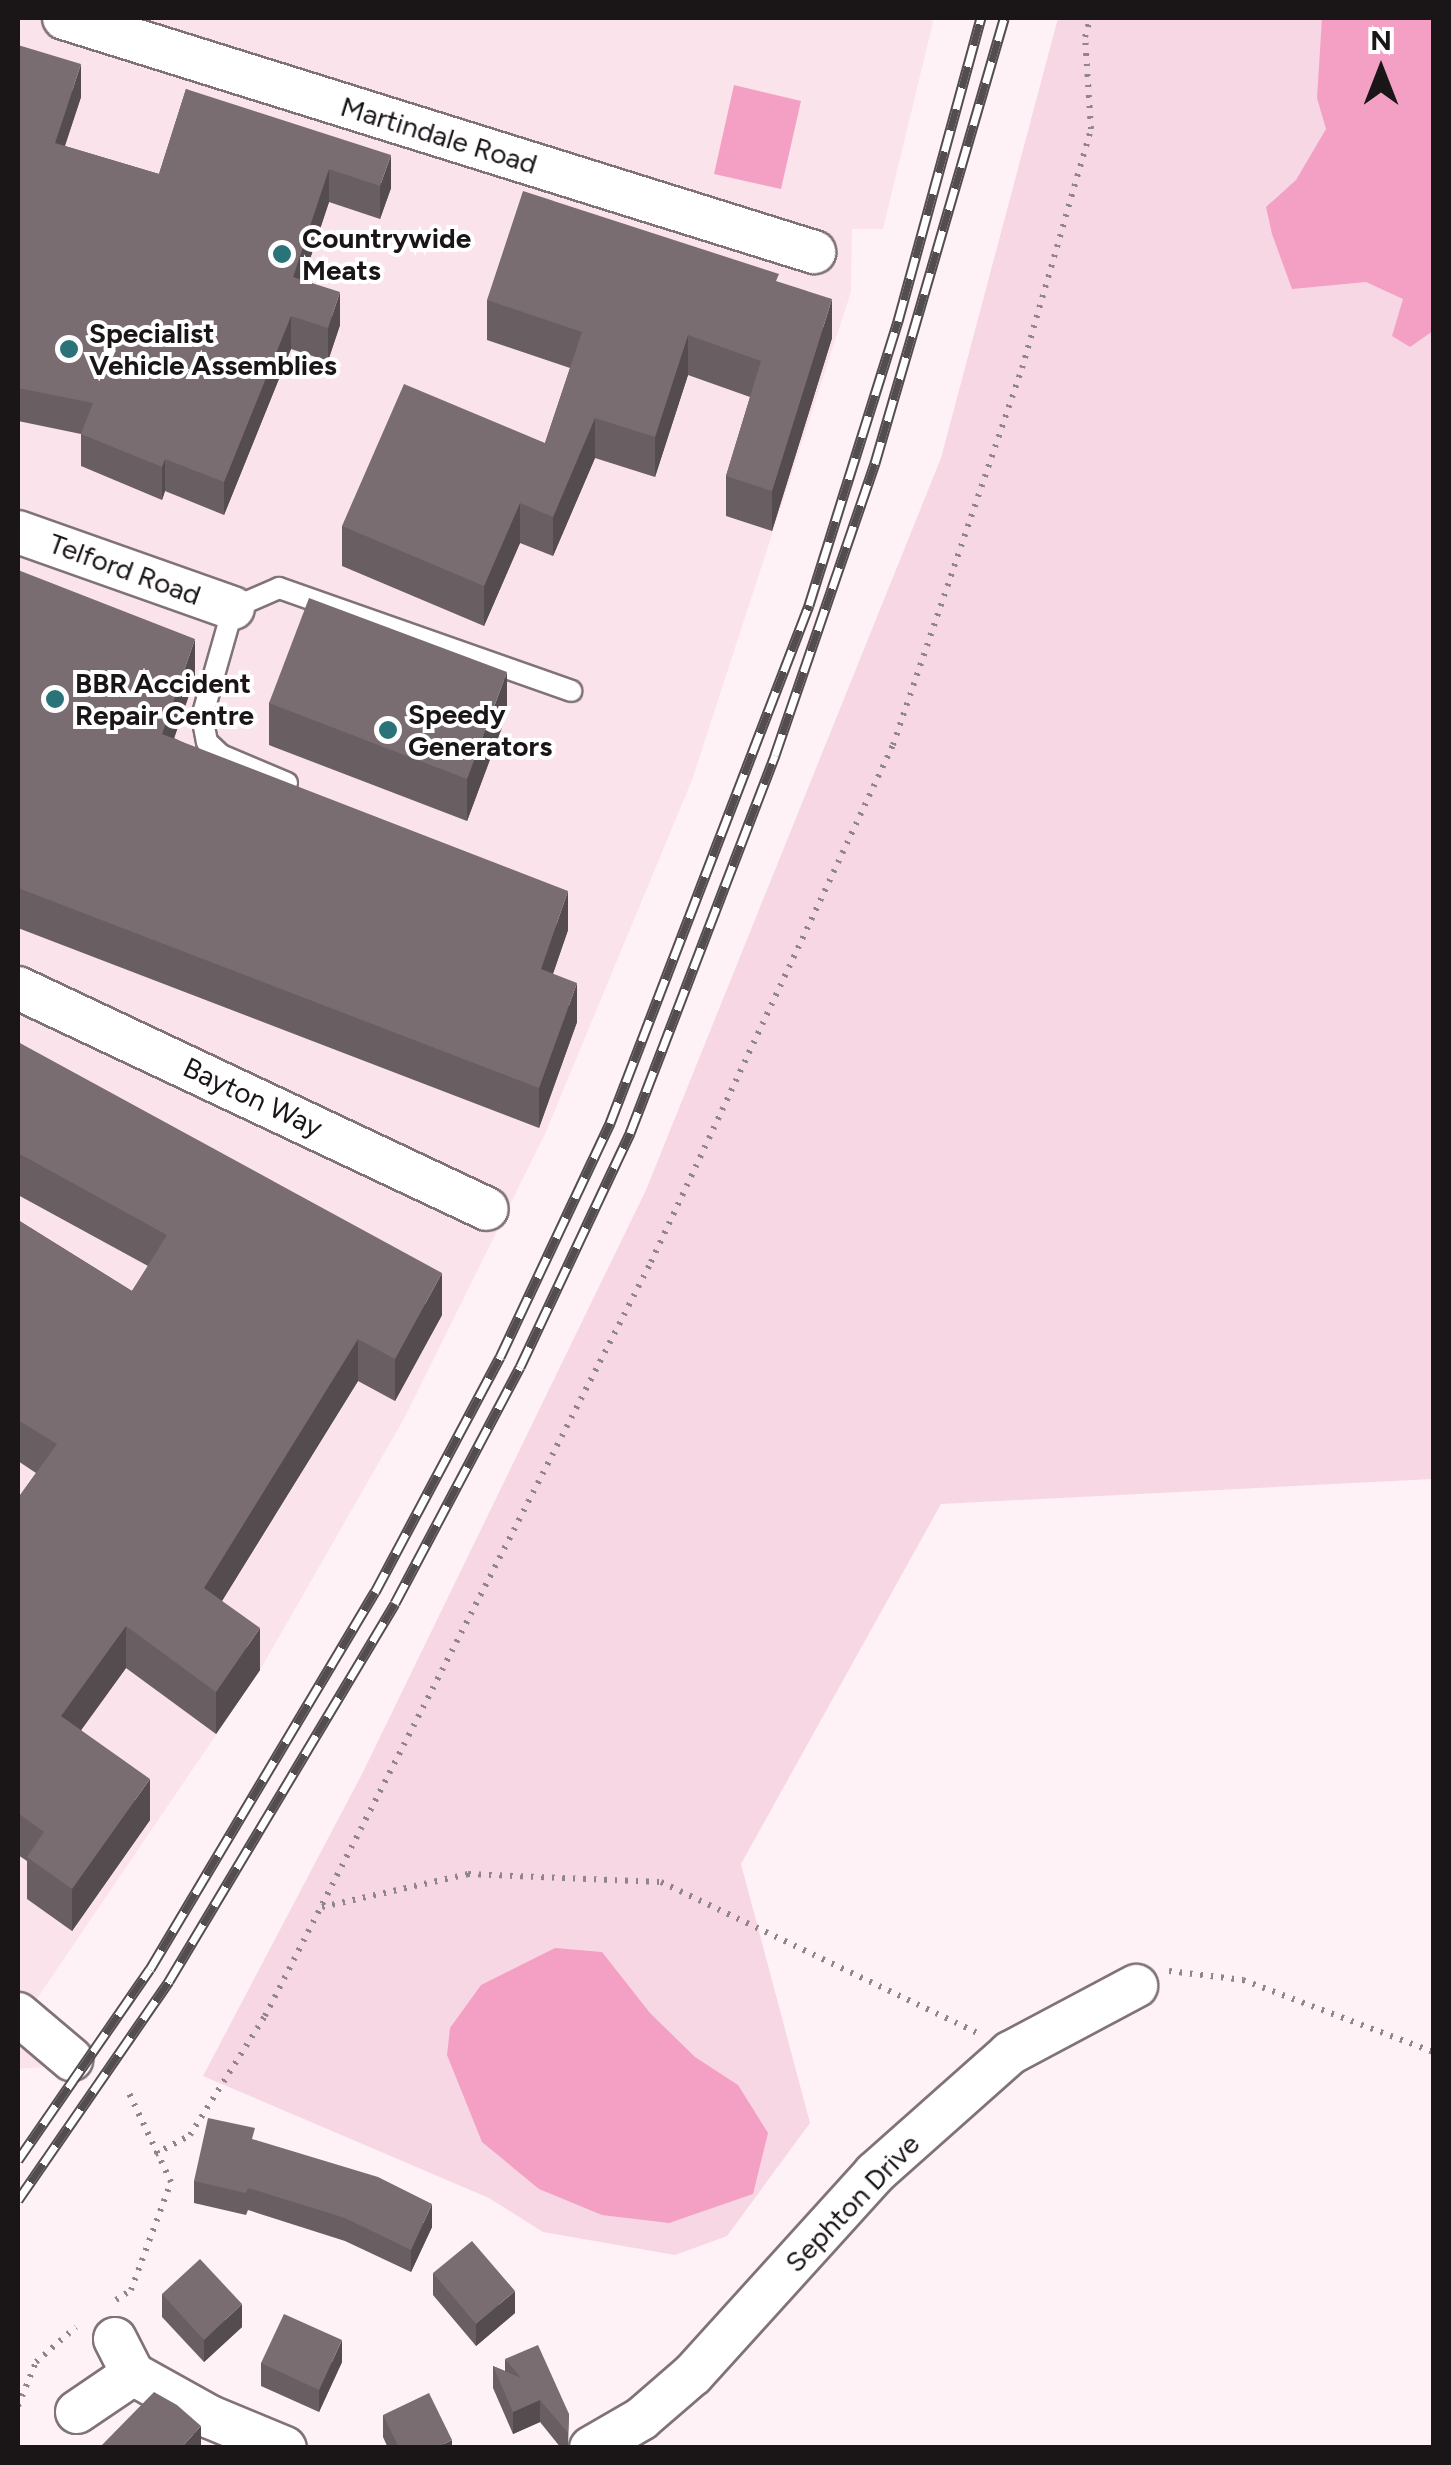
<!DOCTYPE html>
<html>
<head>
<meta charset="utf-8">
<style>
  body { margin:0 }
  #map { position:relative; width:1451px; height:2465px; overflow:hidden; background:#fef2f6; font-family:Figtree,sans-serif }
  div>[style] { position:absolute }
  [style*='--x'] { left:calc(var(--x)*1px); top:calc(var(--y)*1px); width:calc(var(--w)*1px); rotate:calc(var(--a)*1deg) }
  .built>* { inset:0; background:#fbe3ec }
  .green>* { inset:0; background:#f8d7e4 }
  .water>* { inset:0; background:#f3a0c4 }
  .path>* { height:6px; margin-top:-3px; transform-origin:0; background:repeating-linear-gradient(90deg,#8e8689 0 2.5px,transparent 0 10.5px) }
  .roads { filter:drop-shadow(2px 0 #807378) drop-shadow(-2px 0 #807378) drop-shadow(0 2px #807378) drop-shadow(0 -2px #807378) }
  .lane>* { height:20px; margin:-10px; padding:0 10px; transform-origin:10px; border-radius:10px; background:#fff }
  .street>* { height:42px; margin:-21px; padding:0 21px; transform-origin:21px; border-radius:21px; background:#fff }
  .rail>* { height:11px; margin-top:-5.5px; transform-origin:0; background:repeating-linear-gradient(90deg,#fff 0 22px,#534d4f 0 44px); box-sizing:border-box; border-block:2px solid #534d4f }
  .wall>* { inset:0; background:#695e62 }
  .shaded-wall>* { inset:0; background:#554c50 }
  .building>* { inset:0; background:#7a6d72 }
  .dots>* { width:28px; height:28px; translate:-50% -50%; box-sizing:border-box; border:5px solid #fff; border-radius:50% }
  span { translate:-50% -50%; white-space:nowrap; text-align:center; line-height:1.15; -webkit-text-stroke:8px #fff; paint-order:stroke }
  .street-label { font-size:28px; color:#1a1517 }
  .poi-label { font-size:28px; color:#1a1517; font-weight:700 }
  .left { translate:0 -50%; text-align:left }
  .frame { position:absolute; inset:0; border:20px solid #1a1517; pointer-events:none }
  .north { position:absolute; left:1331px; top:20px; width:100px; height:100px; -webkit-text-stroke:8px #fff; paint-order:stroke; rotate:0deg; font-size:28px; font-weight:700; line-height:40px; text-align:center; color:#1a1517 }
  .north::after { content:''; display:block; margin:auto; width:35px; height:45px; background:#1a1517; clip-path:polygon(50% 0,100% 100%,50% 72%,0 100%) }
</style>
</head>
<body>
<div id="map">
  <div class="built">
    <i style="clip-path:polygon(18px 18px,934px 18px,883px 229px,852px 229px,851px 292px,692px 780px,545px 1134px,405px 1417px,260px 1670px,36px 2000px,77px 2040px,58px 2066px,18px 2069px)"></i>
  </div>
  <div class="green">
    <i style="clip-path:polygon(1058px 18px,1433px 18px,1433px 1479px,941px 1504px,741px 1864px,810px 2123px,727px 2236px,675px 2255px,543px 2232px,489px 2198px,203px 2076px,363px 1772px,646px 1190px,941px 458px)"></i>
  </div>
  <div class="water">
    <i style="clip-path:polygon(1322px 18px,1433px 18px,1433px 331px,1410px 347px,1392px 336px,1403px 299px,1366px 282px,1292px 289px,1272px 234px,1266px 207px,1296px 180px,1326px 129px,1317px 98px)"></i>
    <i style="clip-path:polygon(734px 85px,801px 101px,781px 189px,714px 174px)"></i>
    <i style="clip-path:polygon(555px 1948px,602px 1952px,650px 2013px,695px 2057px,738px 2085px,768px 2133px,753px 2194px,669px 2223px,602px 2215px,539px 2189px,482px 2142px,447px 2055px,450px 2028px,481px 1985px)"></i>
  </div>
  <div class="path">
    <i style="--x:322;--y:1907;--w:150;--a:-12.7"></i>
    <i style="--x:468;--y:1874;--w:193;--a:2.4"></i>
    <i style="--x:661;--y:1882;--w:350;--a:25.5"></i>
    <i style="--x:1169;--y:1971;--w:75;--a:6.9"></i>
    <i style="--x:1243;--y:1980;--w:204;--a:20.7"></i>
    <i style="--x:155;--y:2154;--w:40;--a:-28"></i>
    <i style="--x:190;--y:2135;--w:141;--a:-57.8"></i>
    <i style="--x:265;--y:2016;--w:847;--a:-62.89"></i>
    <i style="--x:651;--y:1262;--w:571;--a:-64.92"></i>
    <i style="--x:893;--y:745;--w:398;--a:-71.1"></i>
    <i style="--x:1022;--y:368;--w:249;--a:-73.9"></i>
    <i style="--x:1091;--y:129;--w:92;--a:-93.7"></i>
    <i style="--x:1085;--y:37;--w:20;--a:-75"></i>
    <i style="--x:116;--y:2300;--w:18;--a:-34"></i>
    <i style="--x:131;--y:2290;--w:115;--a:-69.7"></i>
    <i style="--x:171;--y:2182;--w:98;--a:-115.3"></i>
    <i style="--x:18;--y:2406;--w:48;--a:-67.8"></i>
    <i style="--x:36;--y:2362;--w:53;--a:-41.2"></i>
  </div>
  <div class="roads">
    <div class="lane">
      <i style="--x:287;--y:783;--w:72;--a:-157"></i>
      <i style="--x:221;--y:755;--w:19;--a:-137"></i>
      <i style="--x:207;--y:742;--w:25;--a:-101"></i>
      <i style="--x:202;--y:717;--w:113;--a:-74.1"></i>
      <i style="--x:233;--y:608;--w:50;--a:-23.5"></i>
      <i style="--x:279;--y:588;--w:310;--a:19.4"></i>
    </div>
    <div class="street">
      <i style="--x:64;--y:18;--w:786;--a:17.33"></i>
      <i style="--x:18;--y:532;--w:228;--a:19.5"></i>
      <i style="--x:18;--y:988;--w:518;--a:25.23"></i>
      <i style="--x:18;--y:2014;--w:70;--a:40.3"></i>
      <i style="--x:115;--y:2339;--w:39;--a:63"></i>
      <i style="--x:133;--y:2374;--w:88;--a:29.2"></i>
      <i style="--x:210;--y:2417;--w:81;--a:22.5"></i>
      <i style="--x:77;--y:2412;--w:68;--a:-34.2"></i>
      <i style="--x:591;--y:2448;--w:58;--a:-30.1"></i>
      <i style="--x:641;--y:2419;--w:69;--a:-40.9"></i>
      <i style="--x:693;--y:2374;--w:271;--a:-47.8"></i>
      <i style="--x:875;--y:2173;--w:181;--a:-41.6"></i>
      <i style="--x:1010;--y:2053;--w:143;--a:-28"></i>
    </div>
  </div>
  <div class="rail">
    <i style="--x:18;--y:2160;--w:232;--a:-55.4"></i>
    <i style="--x:150;--y:1969;--w:439;--a:-59.2"></i>
    <i style="--x:375;--y:1592;--w:266;--a:-62"></i>
    <i style="--x:500;--y:1357;--w:259;--a:-64.8"></i>
    <i style="--x:610;--y:1123;--w:555;--a:-68.98"></i>
    <i style="--x:809;--y:605;--w:298;--a:-72.6"></i>
    <i style="--x:898;--y:321;--w:314;--a:-74.7"></i>
    <i style="--x:18;--y:2200;--w:266;--a:-55.4"></i>
    <i style="--x:169;--y:1981;--w:440;--a:-59.1"></i>
    <i style="--x:395;--y:1603;--w:267;--a:-62.1"></i>
    <i style="--x:520;--y:1367;--w:259;--a:-64.8"></i>
    <i style="--x:630;--y:1133;--w:405;--a:-69"></i>
    <i style="--x:775;--y:755;--w:309;--a:-71.1"></i>
    <i style="--x:875;--y:463;--w:463;--a:-73.8"></i>
  </div>
  <div class="wall">
    <i style="clip-path:polygon(18px 45px,81px 97px,65px 146px,159px 174px,186px 89px,391px 188px,380px 219px,329px 202px,303px 280px,340px 325px,328px 361px,291px 349px,224px 515px,165px 491px,162px 500px,81px 466px,81px 434px,18px 421px)"></i>
    <i style="clip-path:polygon(779px 282px,832px 338px,772px 531px,726px 516px,726px 476px,750px 397px,688px 375px,655px 477px,595px 458px,553px 556px,520px 543px,484px 626px,342px 566px,342px 526px,545px 443px,570px 368px,487px 340px,487px 300px)"></i>
    <i style="clip-path:polygon(18px 570px,195px 678px,174px 738px,568px 930px,553px 974px,577px 1022px,539px 1128px,18px 928px)"></i>
    <i style="clip-path:polygon(269px 703px,507px 714px,467px 821px,269px 745px)"></i>
    <i style="clip-path:polygon(18px 1042px,442px 1315px,395px 1401px,358px 1381px,222px 1601px,260px 1670px,216px 1734px,126px 1668px,81px 1730px,150px 1820px,72px 1931px,27px 1899px,27px 1861px,18px 1855px,18px 1498px,36px 1473px,18px 1461px,18px 1220px,132px 1291px,148px 1266px,18px 1195px)"></i>
    <i style="clip-path:polygon(255px 2140px,432px 2227px,411px 2272px,345px 2241px,248px 2210px,246px 2215px,194px 2203px,194px 2181px)"></i>
    <i style="clip-path:polygon(433px 2273px,515px 2313px,476px 2346px,433px 2295px)"></i>
    <i style="clip-path:polygon(162px 2294px,242px 2327px,204px 2362px,162px 2317px)"></i>
    <i style="clip-path:polygon(505px 2359px,569px 2414px,568px 2448px,561px 2448px,540px 2422px,513px 2434px,493px 2388px,493px 2366px,505px 2371px)"></i>
    <i style="clip-path:polygon(342px 2362px,319px 2412px,261px 2386px,261px 2363px)"></i>
    <i style="clip-path:polygon(383px 2415px,452px 2448px,388px 2448px,383px 2437px)"></i>
  </div>
  <div class="shaded-wall">
    <i style="clip-path:polygon(81px 64px,81px 97px,55px 175px,55px 143px)"></i>
    <i style="clip-path:polygon(391px 155px,391px 188px,380px 219px,380px 186px)"></i>
    <i style="clip-path:polygon(329px 169px,329px 202px,293px 310px,293px 277px)"></i>
    <i style="clip-path:polygon(340px 292px,340px 325px,328px 361px,328px 328px)"></i>
    <i style="clip-path:polygon(832px 299px,832px 338px,772px 531px,772px 491px)"></i>
    <i style="clip-path:polygon(291px 316px,291px 349px,224px 515px,224px 482px)"></i>
    <i style="clip-path:polygon(688px 335px,688px 375px,655px 477px,655px 437px)"></i>
    <i style="clip-path:polygon(595px 418px,595px 458px,553px 556px,553px 517px)"></i>
    <i style="clip-path:polygon(165px 459px,165px 491px,162px 500px,162px 467px)"></i>
    <i style="clip-path:polygon(520px 503px,520px 543px,484px 626px,484px 586px)"></i>
    <i style="clip-path:polygon(195px 639px,195px 678px,162px 773px,162px 734px)"></i>
    <i style="clip-path:polygon(507px 672px,507px 714px,467px 821px,467px 779px)"></i>
    <i style="clip-path:polygon(568px 891px,568px 930px,541px 1008px,541px 969px)"></i>
    <i style="clip-path:polygon(577px 983px,577px 1022px,539px 1128px,539px 1088px)"></i>
    <i style="clip-path:polygon(442px 1273px,442px 1315px,395px 1401px,395px 1359px)"></i>
    <i style="clip-path:polygon(358px 1339px,358px 1381px,204px 1630px,204px 1588px)"></i>
    <i style="clip-path:polygon(126px 1626px,126px 1668px,61px 1758px,61px 1716px)"></i>
    <i style="clip-path:polygon(260px 1628px,260px 1670px,216px 1734px,216px 1692px)"></i>
    <i style="clip-path:polygon(150px 1779px,150px 1820px,72px 1931px,72px 1889px)"></i>
    <i style="clip-path:polygon(432px 2204px,432px 2227px,411px 2272px,411px 2250px)"></i>
    <i style="clip-path:polygon(515px 2291px,515px 2313px,476px 2346px,476px 2324px)"></i>
    <i style="clip-path:polygon(242px 2304px,242px 2327px,204px 2362px,204px 2340px)"></i>
    <i style="clip-path:polygon(342px 2340px,342px 2362px,319px 2412px,319px 2390px)"></i>
    <i style="clip-path:polygon(540px 2400px,540px 2422px,513px 2434px,513px 2412px)"></i>
    <i style="clip-path:polygon(201px 2426px,201px 2448px,181px 2448px)"></i>
    <i style="clip-path:polygon(452px 2440px,452px 2448px,436px 2448px)"></i>
  </div>
  <div class="building">
    <i style="clip-path:polygon(18px 45px,81px 64px,55px 143px,159px 174px,186px 89px,391px 155px,380px 186px,329px 169px,293px 277px,340px 292px,328px 328px,291px 316px,224px 482px,165px 459px,162px 467px,81px 434px,93px 403px,18px 388px)"></i>
    <i style="clip-path:polygon(523px 191px,779px 274px,776px 281px,832px 299px,772px 491px,726px 476px,761px 361px,688px 335px,655px 437px,595px 418px,553px 517px,520px 503px,484px 586px,342px 526px,404px 384px,545px 443px,582px 332px,487px 300px)"></i>
    <i style="clip-path:polygon(18px 570px,195px 639px,162px 734px,568px 891px,541px 969px,577px 983px,539px 1088px,18px 888px)"></i>
    <i style="clip-path:polygon(309px 598px,507px 672px,467px 779px,269px 703px)"></i>
    <i style="clip-path:polygon(18px 1042px,442px 1273px,395px 1359px,358px 1339px,204px 1588px,260px 1628px,216px 1692px,126px 1626px,61px 1716px,150px 1779px,72px 1889px,27px 1857px,44px 1832px,18px 1813px,18px 1498px,57px 1444px,18px 1420px,18px 1220px,132px 1291px,167px 1235px,18px 1153px)"></i>
    <i style="clip-path:polygon(208px 2118px,255px 2128px,252px 2139px,378px 2177px,432px 2204px,411px 2250px,345px 2218px,248px 2188px,246px 2193px,194px 2181px)"></i>
    <i style="clip-path:polygon(472px 2241px,515px 2291px,476px 2324px,433px 2273px)"></i>
    <i style="clip-path:polygon(200px 2259px,242px 2304px,204px 2340px,162px 2294px)"></i>
    <i style="clip-path:polygon(284px 2314px,342px 2340px,319px 2390px,261px 2363px)"></i>
    <i style="clip-path:polygon(538px 2345px,569px 2414px,568px 2433px,540px 2400px,513px 2412px,493px 2366px,521px 2378px,505px 2359px)"></i>
    <i style="clip-path:polygon(154px 2392px,177px 2405px,201px 2426px,181px 2448px,167px 2448px,163px 2445px,161px 2448px,99px 2448px)"></i>
    <i style="clip-path:polygon(429px 2393px,452px 2440px,436px 2448px,399px 2448px,383px 2415px)"></i>
  </div>
  <div class="dots">
    <i style="left:282px;top:254px;background:#297379"></i>
    <i style="left:69px;top:349px;background:#297379"></i>
    <i style="left:55px;top:699px;background:#297379"></i>
    <i style="left:388px;top:730px;background:#297379"></i>
  </div>
  <div class="street-label">
    <span style="left:439px;top:135px;rotate:17deg">Martindale Road</span>
    <span style="left:125px;top:569px;rotate:20deg">Telford Road</span>
    <span style="left:253px;top:1097px;rotate:25deg">Bayton Way</span>
    <span style="left:852px;top:2203px;rotate:-46deg">Sephton Drive</span>
  </div>
  <div class="poi-label">
    <span class="left" style="left:302px;top:254px">Countrywide<br>Meats</span>
    <span class="left" style="left:89px;top:349px">Specialist<br>Vehicle Assemblies</span>
    <span class="left" style="left:75px;top:699px">BBR Accident<br>Repair Centre</span>
    <span class="left" style="left:408px;top:730px">Speedy<br>Generators</span>
  </div>
  <div class="frame"></div>
  <div class="north">N</div>
</div>
</body>
</html>
